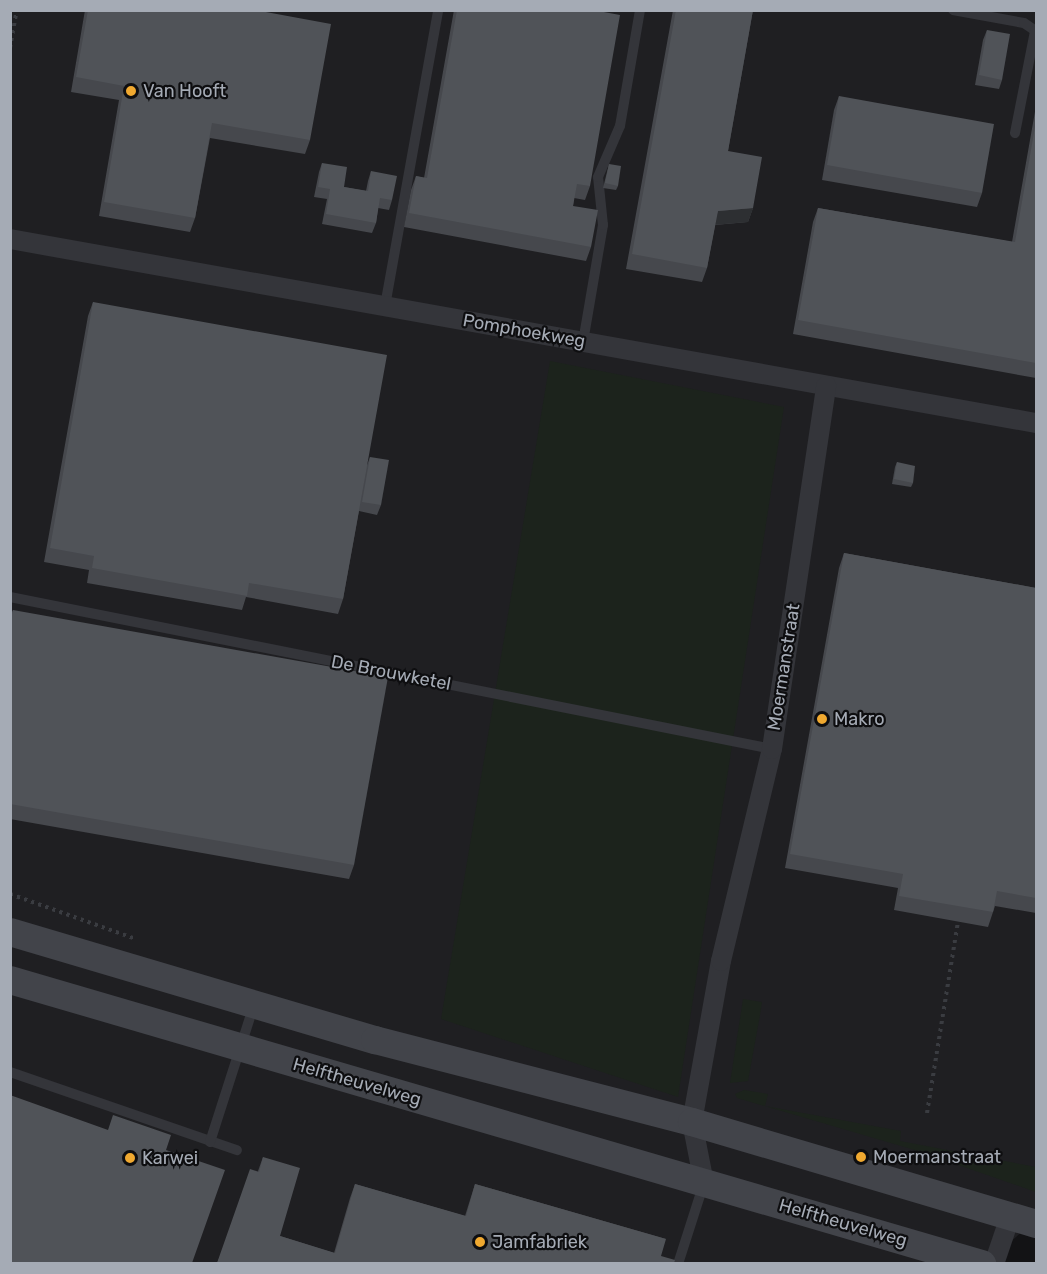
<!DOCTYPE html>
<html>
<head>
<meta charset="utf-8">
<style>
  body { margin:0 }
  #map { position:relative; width:1047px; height:1274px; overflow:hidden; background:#131315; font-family:Rubik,sans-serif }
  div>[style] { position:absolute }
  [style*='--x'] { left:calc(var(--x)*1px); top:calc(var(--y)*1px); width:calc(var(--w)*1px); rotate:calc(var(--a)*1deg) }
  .built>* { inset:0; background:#1f1f22 }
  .green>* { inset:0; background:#1c231c }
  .path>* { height:4px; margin-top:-2px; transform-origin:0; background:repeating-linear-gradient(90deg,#3a3c41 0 3px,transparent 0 7.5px) }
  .service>* { height:10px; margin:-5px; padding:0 5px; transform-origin:5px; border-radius:5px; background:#34353a }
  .minor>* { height:20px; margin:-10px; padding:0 10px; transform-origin:10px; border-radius:10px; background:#34353a }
  .secondary>* { height:28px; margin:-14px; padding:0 14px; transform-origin:14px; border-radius:14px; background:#42444a }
  .wall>* { inset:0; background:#46484d }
  .shaded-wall>* { inset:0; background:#2d2f32 }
  .building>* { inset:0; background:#505358 }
  .dots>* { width:16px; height:16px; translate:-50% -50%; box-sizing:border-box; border:3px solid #0e0e10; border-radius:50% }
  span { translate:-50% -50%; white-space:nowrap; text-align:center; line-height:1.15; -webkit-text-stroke:4.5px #0e0e10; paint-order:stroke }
  .poi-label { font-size:18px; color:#a5abb5 }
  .left { translate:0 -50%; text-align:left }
  .street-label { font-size:18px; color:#a5abb5 }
  .frame { position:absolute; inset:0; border:12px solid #a5abb5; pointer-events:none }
</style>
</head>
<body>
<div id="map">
  <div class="built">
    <i style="clip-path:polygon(10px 11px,1036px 11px,1036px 1219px,987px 1263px,11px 1263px)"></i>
  </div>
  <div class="green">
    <i style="clip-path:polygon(550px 361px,784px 407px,678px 1097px,441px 1019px)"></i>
    <i style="clip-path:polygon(743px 999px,762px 1002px,760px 1015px,748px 1081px,730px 1083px)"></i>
    <i style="clip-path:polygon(744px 1090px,768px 1094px,765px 1106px,901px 1131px,900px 1141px,1036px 1167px,1036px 1192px,918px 1151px,737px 1098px,735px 1094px)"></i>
  </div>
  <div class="path">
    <i style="--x:10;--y:48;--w:39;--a:-80"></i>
    <i style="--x:10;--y:894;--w:134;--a:19.7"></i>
    <i style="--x:927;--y:1113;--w:194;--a:-80.8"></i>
  </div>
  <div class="service">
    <i style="--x:953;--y:10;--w:72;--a:10.4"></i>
    <i style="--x:1024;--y:23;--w:14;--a:34"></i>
    <i style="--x:1015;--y:133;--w:104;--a:-78.9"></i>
    <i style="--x:385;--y:306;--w:301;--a:-79.8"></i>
    <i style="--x:583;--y:342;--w:119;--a:-80.3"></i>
    <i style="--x:603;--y:225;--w:48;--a:-95.9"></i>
    <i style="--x:598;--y:177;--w:56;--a:-66.7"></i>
    <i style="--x:620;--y:126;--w:118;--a:-80.2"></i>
    <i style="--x:10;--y:597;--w:777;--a:11.28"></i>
    <i style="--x:10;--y:1072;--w:240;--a:19"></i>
    <i style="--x:210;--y:1142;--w:144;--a:-72.2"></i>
    <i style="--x:678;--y:1264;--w:85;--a:-72.2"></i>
  </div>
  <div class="minor">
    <i style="--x:10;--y:239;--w:1042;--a:10.17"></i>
    <i style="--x:704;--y:1183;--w:62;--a:-101.1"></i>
    <i style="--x:692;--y:1122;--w:164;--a:-79.8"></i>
    <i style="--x:721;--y:961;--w:218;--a:-76.5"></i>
    <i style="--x:772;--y:749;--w:367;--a:-81.5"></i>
    <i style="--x:994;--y:1264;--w:50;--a:-71.2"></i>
  </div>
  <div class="secondary">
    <i style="--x:10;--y:932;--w:381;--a:16.5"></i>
    <i style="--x:375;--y:1040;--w:327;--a:14.5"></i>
    <i style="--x:692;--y:1122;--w:359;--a:16.5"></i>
    <i style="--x:10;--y:980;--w:1013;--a:16.29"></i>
  </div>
  <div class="wall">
    <i style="clip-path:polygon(85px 10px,255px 10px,310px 140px,305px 154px,210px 138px,195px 218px,190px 232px,99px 216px,119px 100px,71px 92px)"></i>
    <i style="clip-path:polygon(454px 10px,593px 10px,590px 186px,585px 200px,574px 198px,573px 206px,591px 247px,586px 261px,404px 227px,411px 190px,416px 176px,424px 178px)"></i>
    <i style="clip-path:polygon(673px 10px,753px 10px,728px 151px,753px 208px,748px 222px,715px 225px,707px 268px,702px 282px,626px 269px)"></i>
    <i style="clip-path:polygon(987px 30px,1002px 80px,999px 89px,975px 85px,983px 40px)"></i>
    <i style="clip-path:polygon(839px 96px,982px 193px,977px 207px,822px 180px,834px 110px)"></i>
    <i style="clip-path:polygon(1036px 106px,1036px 378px,793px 334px,813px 222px,818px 208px,1012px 242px)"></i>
    <i style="clip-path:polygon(322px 163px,344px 187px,366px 191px,368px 181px,371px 171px,392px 200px,389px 210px,378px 208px,376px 223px,372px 233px,322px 224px,327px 199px,314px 197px,319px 172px)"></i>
    <i style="clip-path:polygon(609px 164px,618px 186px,616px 190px,603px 188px)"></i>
    <i style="clip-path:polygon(93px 302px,367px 465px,370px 457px,381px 505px,377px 515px,359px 511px,343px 599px,338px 614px,246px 597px,242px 610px,87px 583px,89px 570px,44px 562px,88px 316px)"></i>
    <i style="clip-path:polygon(897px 462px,913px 483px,911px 487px,892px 484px,895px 467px)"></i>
    <i style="clip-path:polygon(844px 553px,1036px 588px,1036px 913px,995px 906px,988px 927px,894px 910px,898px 888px,785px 868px,839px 568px)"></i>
    <i style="clip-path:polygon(13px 610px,354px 865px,349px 879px,10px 819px,10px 616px)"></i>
    <i style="clip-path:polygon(263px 1157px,280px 1236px,334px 1253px,350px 1198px,355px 1184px,465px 1216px,475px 1184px,666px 1239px,217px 1263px,258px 1171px)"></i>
  </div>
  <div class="shaded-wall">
    <i style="clip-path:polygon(753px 208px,748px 222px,713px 225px,718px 211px)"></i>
  </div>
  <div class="building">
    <i style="clip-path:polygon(88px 10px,255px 10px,331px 24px,310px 140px,212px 123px,195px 218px,104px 202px,124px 86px,76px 77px)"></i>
    <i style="clip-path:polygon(457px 10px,593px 10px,620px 15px,590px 186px,577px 184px,573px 206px,598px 210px,591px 247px,409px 213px,416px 176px,427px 178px)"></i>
    <i style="clip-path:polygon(676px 10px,753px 10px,728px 151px,762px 157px,753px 208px,718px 211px,707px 268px,632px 254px)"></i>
    <i style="clip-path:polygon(987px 30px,1010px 34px,1002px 80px,979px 75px)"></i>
    <i style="clip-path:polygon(839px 96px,994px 124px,982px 193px,827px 165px)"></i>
    <i style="clip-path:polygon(1036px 121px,1036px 363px,798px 320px,818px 208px,1015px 242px)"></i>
    <i style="clip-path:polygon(322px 163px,347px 167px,344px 187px,368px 191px,371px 171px,397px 176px,392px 200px,380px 198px,376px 223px,326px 214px,330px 189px,318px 187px)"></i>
    <i style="clip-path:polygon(609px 164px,621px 166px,618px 186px,605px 183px)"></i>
    <i style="clip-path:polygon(93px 302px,387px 355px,343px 599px,249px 583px,247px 596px,92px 568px,94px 556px,50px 548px)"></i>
    <i style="clip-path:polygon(370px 457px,389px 460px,381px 505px,362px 502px)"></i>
    <i style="clip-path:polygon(897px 462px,915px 466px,913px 483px,894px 479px)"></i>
    <i style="clip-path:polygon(844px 553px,1036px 588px,1036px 898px,997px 891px,993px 912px,899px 896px,903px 874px,790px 854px)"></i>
    <i style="clip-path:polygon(13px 610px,388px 677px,354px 865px,10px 804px,10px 621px)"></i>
    <i style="clip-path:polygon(10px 1095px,108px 1130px,113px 1115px,171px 1135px,166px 1150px,225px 1170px,192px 1263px,10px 1263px)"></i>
    <i style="clip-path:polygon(263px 1157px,300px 1168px,280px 1236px,335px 1253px,355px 1184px,466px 1216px,475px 1184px,666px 1239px,661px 1256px,675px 1260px,674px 1263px,217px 1263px,250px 1169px,259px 1172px)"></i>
  </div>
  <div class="dots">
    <i style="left:131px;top:91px;background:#f0a930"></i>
    <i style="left:822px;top:719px;background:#f0a930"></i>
    <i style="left:861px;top:1157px;background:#f0a930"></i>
    <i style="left:130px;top:1158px;background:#f0a930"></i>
    <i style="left:480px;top:1242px;background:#f0a930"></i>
  </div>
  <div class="poi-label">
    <span class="left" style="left:143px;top:91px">Van Hooft</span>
    <span class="left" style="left:834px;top:719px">Makro</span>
    <span class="left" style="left:873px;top:1157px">Moermanstraat</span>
    <span class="left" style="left:142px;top:1158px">Karwei</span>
    <span class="left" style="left:492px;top:1242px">Jamfabriek</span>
  </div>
  <div class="street-label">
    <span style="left:524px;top:331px;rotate:10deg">Pomphoekweg</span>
    <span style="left:784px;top:667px;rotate:-81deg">Moermanstraat</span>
    <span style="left:391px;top:673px;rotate:11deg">De Brouwketel</span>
    <span style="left:357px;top:1082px;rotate:16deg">Helftheuvelweg</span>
    <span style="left:843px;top:1223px;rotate:16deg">Helftheuvelweg</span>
  </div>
  <div class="frame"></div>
</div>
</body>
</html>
